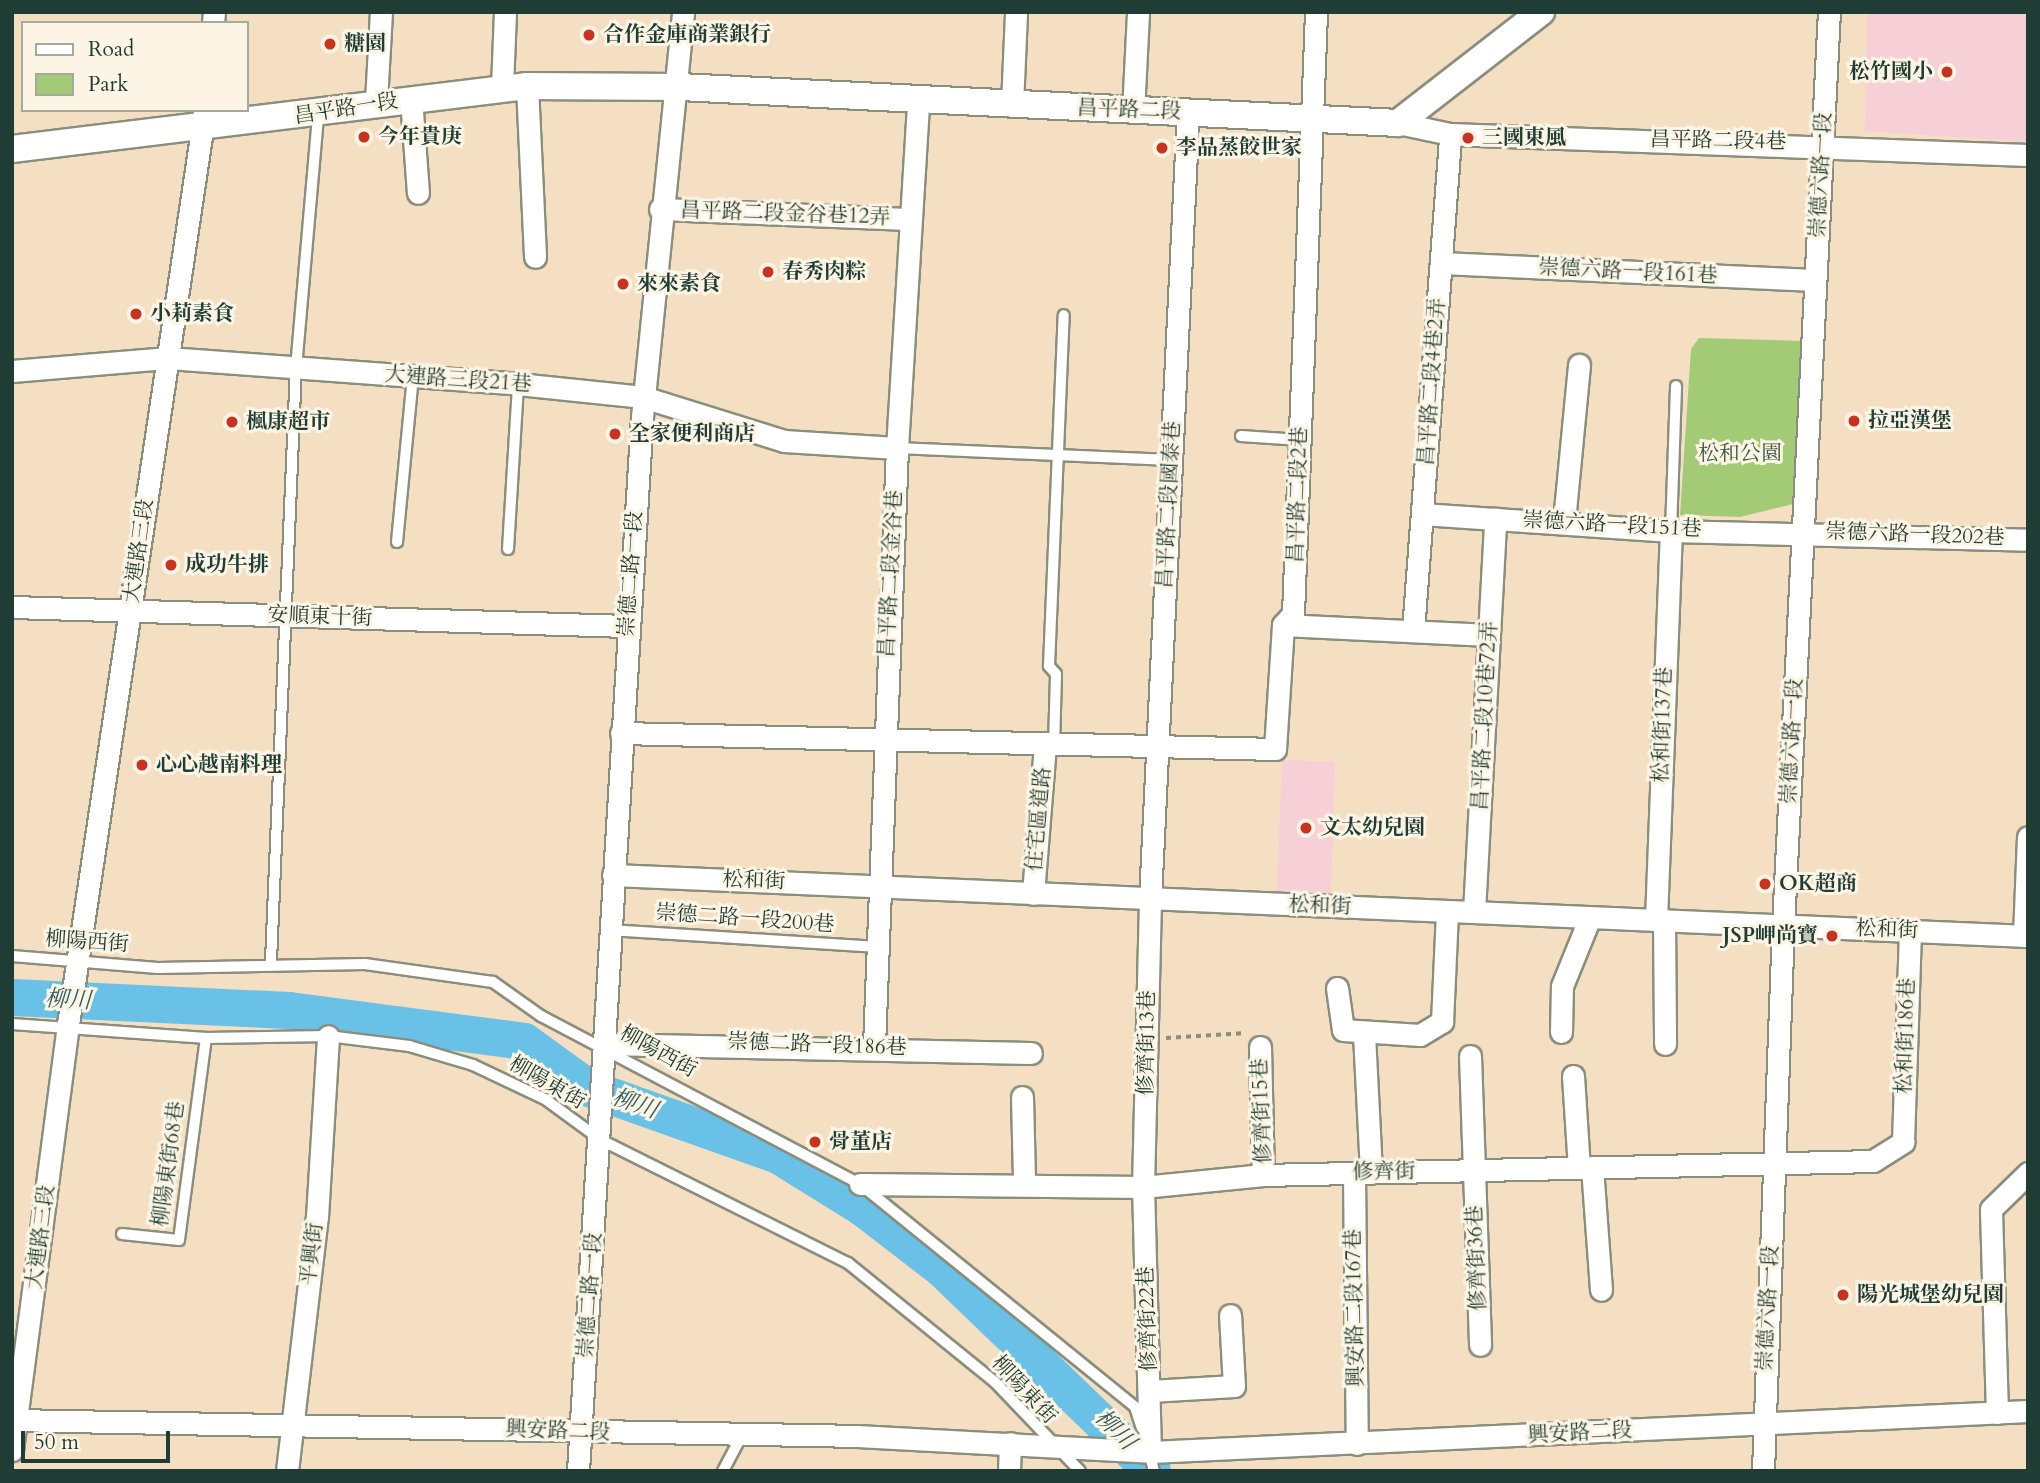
<!DOCTYPE html>
<html>
<head>
<meta charset="utf-8">
<style>
  body { margin:0 }
  #map { position:relative; width:2040px; height:1483px; overflow:hidden; background:#f4dfc3; font-family:Cardo,"Noto Serif TC",serif }
  div>[style] { position:absolute }
  [style*='--x'] { left:calc(var(--x)*1px); top:calc(var(--y)*1px); width:calc(var(--w)*1px); rotate:calc(var(--a)*1deg) }
  .built>* { inset:0; background:#f6cfd7 }
  .green>* { inset:0; background:#a3ca75 }
  .river>* { height:37px; margin:-18.5px; padding:0 18.5px; transform-origin:18.5px; border-radius:18.5px; background:#6ac1e7 }
  .path>* { height:3.5px; margin-top:-1.75px; transform-origin:0; background:repeating-linear-gradient(90deg,#8a8e7c 0 5px,transparent 0 10px) }
  .roads { filter:drop-shadow(2px 0 #8a8e7c) drop-shadow(-2px 0 #8a8e7c) drop-shadow(0 2px #8a8e7c) drop-shadow(0 -2px #8a8e7c) }
  .service>* { height:10px; margin:-5px; padding:0 5px; transform-origin:5px; border-radius:5px; background:#fff }
  .minor>* { height:21px; margin:-10.5px; padding:0 10.5px; transform-origin:10.5px; border-radius:10.5px; background:#fff }
  .tertiary>* { height:26px; margin:-13px; padding:0 13px; transform-origin:13px; border-radius:13px; background:#fff }
  .dots>* { width:19px; height:19px; translate:-50% -50%; box-sizing:border-box; border:4px solid #fcf5e5; border-radius:50% }
  span { translate:-50% -50%; white-space:nowrap; text-align:center; line-height:1.15; -webkit-text-stroke:6px #fcf5e5; paint-order:stroke }
  .poi-label { font-size:21px; color:#1f3d34; font-weight:700 }
  .left { translate:0 -50%; text-align:left }
  .right { translate:-100% -50%; text-align:right }
  .street-label { font-size:21px; color:#1f3d34 }
  .park-label { font-size:21px; color:#395941 }
  .water-label { font-size:23px; color:#325e61; font-style:italic }
  .frame { position:absolute; inset:0; border:14px solid #1f3d34; pointer-events:none }
  .legend { position:absolute; left:21px; top:21px; width:228px; height:91px; box-sizing:border-box; background:#fcf5e5; border:2px solid #a4ab9e; margin:0; padding:9px 12px; list-style:none; font-size:21px; color:#1f3d34 }
  .legend li { display:flex; align-items:center; gap:14px; height:35px }
  .legend b { width:35px; border:2px solid #a4ab9e }
  .scale { position:absolute; left:21px; top:1431px; width:149px; height:32px; box-sizing:border-box; border:4px solid #1f3d34; border-top:0; padding-left:9px; font-size:21px; line-height:24px; white-space:nowrap; color:#1f3d34; -webkit-text-stroke:5px #fcf5e5; paint-order:stroke }
</style>
</head>
<body>
<div id="map">
  <div class="built">
    <i style="clip-path:polygon(1867px 12px,2028px 12px,2028px 142px,1865px 131px)"></i>
    <i style="clip-path:polygon(1282px 760px,1335px 762px,1331px 895px,1277px 894px)"></i>
  </div>
  <div class="green">
    <i style="clip-path:polygon(1699px 338px,1803px 341px,1793px 504px,1740px 517px,1680px 515px,1691px 349px)"></i>
  </div>
  <div class="river">
    <i style="--x:12;--y:997;--w:277;--a:2.7"></i>
    <i style="--x:289;--y:1010;--w:237;--a:7.5"></i>
    <i style="--x:524;--y:1041;--w:80;--a:35.9"></i>
    <i style="--x:589;--y:1088;--w:201;--a:19.5"></i>
    <i style="--x:778;--y:1155;--w:99;--a:31.8"></i>
    <i style="--x:862;--y:1207;--w:100;--a:37.7"></i>
    <i style="--x:941;--y:1268;--w:293;--a:43.9"></i>
  </div>
  <div class="path">
    <i style="--x:1166;--y:1038;--w:80;--a:-3.6"></i>
  </div>
  <div class="roads">
    <div class="service">
      <i style="--x:1241;--y:436;--w:59;--a:3.9"></i>
      <i style="--x:897;--y:448;--w:274;--a:2.5"></i>
      <i style="--x:1671;--y:531;--w:145;--a:-88"></i>
      <i style="--x:397;--y:542;--w:167;--a:-84.5"></i>
      <i style="--x:508;--y:549;--w:165;--a:-86.5"></i>
      <i style="--x:1054;--y:746;--w:72;--a:-88.4"></i>
      <i style="--x:1056;--y:674;--w:11;--a:-131"></i>
      <i style="--x:1049;--y:666;--w:351;--a:-87.6"></i>
      <i style="--x:609;--y:930;--w:270;--a:3.6"></i>
      <i style="--x:12;--y:956;--w:146;--a:4.7"></i>
      <i style="--x:158;--y:968;--w:207;--a:-1.1"></i>
      <i style="--x:365;--y:964;--w:129;--a:8"></i>
      <i style="--x:493;--y:982;--w:59;--a:35.3"></i>
      <i style="--x:541;--y:1016;--w:361;--a:27.8"></i>
      <i style="--x:860;--y:1184;--w:354;--a:39"></i>
      <i style="--x:1135;--y:1407;--w:22;--a:72"></i>
      <i style="--x:271;--y:961;--w:594;--a:-87.59"></i>
      <i style="--x:296;--y:368;--w:254;--a:-85"></i>
      <i style="--x:12;--y:1024;--w:195;--a:4.1"></i>
      <i style="--x:206;--y:1038;--w:122;--a:-0.9"></i>
      <i style="--x:328;--y:1036;--w:82;--a:7"></i>
      <i style="--x:409;--y:1046;--w:67;--a:16.5"></i>
      <i style="--x:473;--y:1065;--w:80;--a:25.3"></i>
      <i style="--x:545;--y:1099;--w:69;--a:36.2"></i>
      <i style="--x:601;--y:1140;--w:276;--a:26.5"></i>
      <i style="--x:848;--y:1263;--w:189;--a:39"></i>
      <i style="--x:995;--y:1382;--w:123;--a:46.3"></i>
      <i style="--x:122;--y:1234;--w:57;--a:6"></i>
      <i style="--x:179;--y:1240;--w:204;--a:-82.4"></i>
      <i style="--x:1149;--y:1450;--w:22;--a:77"></i>
      <i style="--x:723;--y:1471;--w:41;--a:-62.2"></i>
    </div>
    <div class="minor">
      <i style="--x:213;--y:23;--w:11;--a:-85"></i>
      <i style="--x:527;--y:86;--w:171;--a:87.3"></i>
      <i style="--x:502;--y:87;--w:75;--a:-87.7"></i>
      <i style="--x:411;--y:98;--w:95;--a:85.8"></i>
      <i style="--x:376;--y:101;--w:89;--a:-86.8"></i>
      <i style="--x:1012;--y:105;--w:93;--a:-87.5"></i>
      <i style="--x:1133;--y:112;--w:100;--a:-87.1"></i>
      <i style="--x:1398;--y:123;--w:53;--a:11.9"></i>
      <i style="--x:1450;--y:134;--w:578;--a:2.08"></i>
      <i style="--x:660;--y:209;--w:250;--a:2.3"></i>
      <i style="--x:1441;--y:263;--w:374;--a:2.6"></i>
      <i style="--x:12;--y:371;--w:157;--a:-4.8"></i>
      <i style="--x:168;--y:358;--w:351;--a:4.2"></i>
      <i style="--x:518;--y:384;--w:126;--a:5.9"></i>
      <i style="--x:643;--y:397;--w:148;--a:17.3"></i>
      <i style="--x:784;--y:441;--w:113;--a:3.5"></i>
      <i style="--x:1422;--y:514;--w:250;--a:3.9"></i>
      <i style="--x:1671;--y:531;--w:357;--a:1.4"></i>
      <i style="--x:1564;--y:521;--w:157;--a:-84.5"></i>
      <i style="--x:12;--y:607;--w:615;--a:1.77"></i>
      <i style="--x:1283;--y:625;--w:206;--a:2.8"></i>
      <i style="--x:1413;--y:631;--w:498;--a:-85.7"></i>
      <i style="--x:621;--y:733;--w:654;--a:1.4"></i>
      <i style="--x:1275;--y:749;--w:124;--a:-86.3"></i>
      <i style="--x:1283;--y:625;--w:15;--a:-48"></i>
      <i style="--x:1293;--y:614;--w:602;--a:-87.81"></i>
      <i style="--x:613;--y:875;--w:1416;--a:2.47"></i>
      <i style="--x:1033;--y:894;--w:149;--a:-85.4"></i>
      <i style="--x:1474;--y:912;--w:394;--a:-86.9"></i>
      <i style="--x:1656;--y:920;--w:389;--a:-87.8"></i>
      <i style="--x:1664;--y:920;--w:124;--a:89.5"></i>
      <i style="--x:2024;--y:936;--w:99;--a:-87.7"></i>
      <i style="--x:1337;--y:988;--w:42;--a:81.9"></i>
      <i style="--x:1343;--y:1030;--w:77;--a:3.7"></i>
      <i style="--x:1420;--y:1035;--w:26;--a:-31"></i>
      <i style="--x:1442;--y:1022;--w:111;--a:-87.4"></i>
      <i style="--x:1561;--y:1032;--w:46;--a:-88.8"></i>
      <i style="--x:1562;--y:986;--w:74;--a:-67.9"></i>
      <i style="--x:1364;--y:1034;--w:139;--a:87.1"></i>
      <i style="--x:603;--y:1044;--w:428;--a:1.2"></i>
      <i style="--x:874;--y:1046;--w:598;--a:-87.8"></i>
      <i style="--x:897;--y:448;--w:346;--a:-86.5"></i>
      <i style="--x:1260;--y:1047;--w:128;--a:88.7"></i>
      <i style="--x:1470;--y:1056;--w:289;--a:88"></i>
      <i style="--x:1573;--y:1076;--w:92;--a:86.3"></i>
      <i style="--x:1022;--y:1097;--w:84;--a:88.6"></i>
      <i style="--x:1592;--y:1167;--w:123;--a:85.8"></i>
      <i style="--x:1354;--y:1173;--w:271;--a:89.4"></i>
      <i style="--x:860;--y:1184;--w:283;--a:0.6"></i>
      <i style="--x:1143;--y:1187;--w:121;--a:-5.7"></i>
      <i style="--x:1263;--y:1175;--w:610;--a:-1.31"></i>
      <i style="--x:1873;--y:1161;--w:36;--a:-32"></i>
      <i style="--x:1903;--y:1142;--w:211;--a:-88.1"></i>
      <i style="--x:1150;--y:1391;--w:84;--a:-3.4"></i>
      <i style="--x:1234;--y:1386;--w:71;--a:-93.2"></i>
      <i style="--x:1997;--y:1413;--w:204;--a:-91.7"></i>
      <i style="--x:1991;--y:1209;--w:52;--a:-44.2"></i>
      <i style="--x:12;--y:1420;--w:845;--a:1.08"></i>
      <i style="--x:857;--y:1436;--w:293;--a:3.1"></i>
      <i style="--x:1150;--y:1452;--w:879;--a:-2.67"></i>
      <i style="--x:12;--y:1450;--w:430;--a:-82.5"></i>
      <i style="--x:68;--y:1024;--w:924;--a:-81.48"></i>
      <i style="--x:1150;--y:1452;--w:265;--a:-91.5"></i>
      <i style="--x:1143;--y:1187;--w:288;--a:-88.6"></i>
      <i style="--x:1150;--y:899;--w:788;--a:-87.24"></i>
      <i style="--x:287;--y:1471;--w:256;--a:-83.3"></i>
      <i style="--x:317;--y:1217;--w:181;--a:-86.5"></i>
      <i style="--x:578;--y:1471;--w:1056;--a:-86.53"></i>
      <i style="--x:642;--y:417;--w:407;--a:-84.2"></i>
      <i style="--x:1009;--y:1471;--w:28;--a:-88"></i>
      <i style="--x:1763;--y:1471;--w:546;--a:-87.9"></i>
      <i style="--x:1783;--y:925;--w:914;--a:-87.12"></i>
    </div>
    <div class="tertiary">
      <i style="--x:12;--y:149;--w:519;--a:-6.97"></i>
      <i style="--x:527;--y:86;--w:153;--a:0.4"></i>
      <i style="--x:680;--y:87;--w:719;--a:2.87"></i>
      <i style="--x:1398;--y:123;--w:181;--a:-37.8"></i>
    </div>
  </div>
  <div class="dots">
    <i style="left:589px;top:35px;background:#c8321e"></i>
    <i style="left:330px;top:44px;background:#c8321e"></i>
    <i style="left:1947px;top:72px;background:#c8321e"></i>
    <i style="left:364px;top:137px;background:#c8321e"></i>
    <i style="left:1468px;top:138px;background:#c8321e"></i>
    <i style="left:1162px;top:148px;background:#c8321e"></i>
    <i style="left:768px;top:272px;background:#c8321e"></i>
    <i style="left:623px;top:284px;background:#c8321e"></i>
    <i style="left:136px;top:314px;background:#c8321e"></i>
    <i style="left:1854px;top:421px;background:#c8321e"></i>
    <i style="left:232px;top:422px;background:#c8321e"></i>
    <i style="left:615px;top:434px;background:#c8321e"></i>
    <i style="left:171px;top:565px;background:#c8321e"></i>
    <i style="left:142px;top:765px;background:#c8321e"></i>
    <i style="left:1306px;top:828px;background:#c8321e"></i>
    <i style="left:1765px;top:884px;background:#c8321e"></i>
    <i style="left:1832px;top:936px;background:#c8321e"></i>
    <i style="left:815px;top:1142px;background:#c8321e"></i>
    <i style="left:1843px;top:1295px;background:#c8321e"></i>
  </div>
  <div class="poi-label">
    <span class="left" style="left:603px;top:35px">合作金庫商業銀行</span>
    <span class="left" style="left:344px;top:44px">糖園</span>
    <span class="right" style="left:1933px;top:72px">松竹國小</span>
    <span class="left" style="left:378px;top:137px">今年貴庚</span>
    <span class="left" style="left:1482px;top:138px">三國東風</span>
    <span class="left" style="left:1176px;top:148px">李品蒸餃世家</span>
    <span class="left" style="left:782px;top:272px">春秀肉粽</span>
    <span class="left" style="left:637px;top:284px">來來素食</span>
    <span class="left" style="left:150px;top:314px">小莉素食</span>
    <span class="left" style="left:1868px;top:421px">拉亞漢堡</span>
    <span class="left" style="left:246px;top:422px">楓康超市</span>
    <span class="left" style="left:629px;top:434px">全家便利商店</span>
    <span class="left" style="left:185px;top:565px">成功牛排</span>
    <span class="left" style="left:156px;top:765px">心心越南料理</span>
    <span class="left" style="left:1320px;top:828px">文太幼兒園</span>
    <span class="left" style="left:1779px;top:884px">OK超商</span>
    <span class="right" style="left:1818px;top:936px">JSP岬尚寶</span>
    <span class="left" style="left:829px;top:1142px">骨董店</span>
    <span class="left" style="left:1857px;top:1295px">陽光城堡幼兒園</span>
  </div>
  <div class="street-label">
    <span style="left:346px;top:109px;rotate:-9deg">昌平路一段</span>
    <span style="left:1129px;top:110px;rotate:2deg">昌平路二段</span>
    <span style="left:1718px;top:141px;rotate:1deg">昌平路二段4巷</span>
    <span style="left:1821px;top:175px;rotate:-87deg">崇德六路一段</span>
    <span style="left:785px;top:214px;rotate:2deg">昌平路二段金谷巷12弄</span>
    <span style="left:1628px;top:272px;rotate:3deg">崇德六路一段161巷</span>
    <span style="left:458px;top:380px;rotate:4deg">大連路三段21巷</span>
    <span style="left:1432px;top:382px;rotate:-86deg">昌平路二段4巷2弄</span>
    <span style="left:1298px;top:495px;rotate:-88deg">昌平路二段2巷</span>
    <span style="left:1169px;top:505px;rotate:-87deg">昌平路二段國泰巷</span>
    <span style="left:1612px;top:525px;rotate:3deg">崇德六路一段151巷</span>
    <span style="left:1915px;top:535px;rotate:2deg">崇德六路一段202巷</span>
    <span style="left:139px;top:551px;rotate:-82deg">大連路三段</span>
    <span style="left:631px;top:574px;rotate:-86deg">崇德二路一段</span>
    <span style="left:891px;top:574px;rotate:-87deg">昌平路二段金谷巷</span>
    <span style="left:320px;top:617px;rotate:2deg">安順東十街</span>
    <span style="left:1485px;top:716px;rotate:-87deg">昌平路二段10巷72弄</span>
    <span style="left:1663px;top:725px;rotate:-88deg">松和街137巷</span>
    <span style="left:1792px;top:741px;rotate:-87deg">崇德六路一段</span>
    <span style="left:1039px;top:819px;rotate:-85deg">住宅區道路</span>
    <span style="left:754px;top:881px;rotate:2deg">松和街</span>
    <span style="left:1320px;top:906px;rotate:2deg">松和街</span>
    <span style="left:745px;top:919px;rotate:4deg">崇德二路一段200巷</span>
    <span style="left:1887px;top:930px;rotate:2deg">松和街</span>
    <span style="left:87px;top:942px;rotate:4deg">柳陽西街</span>
    <span style="left:1906px;top:1036px;rotate:-88deg">松和街186巷</span>
    <span style="left:1147px;top:1043px;rotate:-89deg">修齊街13巷</span>
    <span style="left:817px;top:1045px;rotate:2deg">崇德二路一段186巷</span>
    <span style="left:658px;top:1052px;rotate:29deg">柳陽西街</span>
    <span style="left:547px;top:1083px;rotate:30deg">柳陽東街</span>
    <span style="left:1262px;top:1111px;rotate:-92deg">修齊街15巷</span>
    <span style="left:169px;top:1164px;rotate:-82deg">柳陽東街68巷</span>
    <span style="left:1384px;top:1172px;rotate:-1deg">修齊街</span>
    <span style="left:41px;top:1237px;rotate:-83deg">大連路三段</span>
    <span style="left:312px;top:1254px;rotate:-83deg">平興街</span>
    <span style="left:1477px;top:1258px;rotate:-92deg">修齊街36巷</span>
    <span style="left:590px;top:1295px;rotate:-86deg">崇德二路一段</span>
    <span style="left:1355px;top:1308px;rotate:-91deg">興安路二段167巷</span>
    <span style="left:1768px;top:1308px;rotate:-87deg">崇德六路一段</span>
    <span style="left:1148px;top:1319px;rotate:-92deg">修齊街22巷</span>
    <span style="left:1024px;top:1390px;rotate:47deg">柳陽東街</span>
    <span style="left:558px;top:1431px;rotate:2deg">興安路二段</span>
    <span style="left:1580px;top:1433px;rotate:-3deg">興安路二段</span>
  </div>
  <div class="park-label">
    <span style="left:1740px;top:454px">松和公園</span>
  </div>
  <div class="water-label">
    <span style="left:68px;top:1000px;rotate:3deg">柳川</span>
    <span style="left:635px;top:1104px;rotate:19deg">柳川</span>
    <span style="left:1115px;top:1430px;rotate:45deg">柳川</span>
  </div>
  <div class="frame"></div>
  <ul class="legend">
  <li><b style="height:9px;background:#fff"></b>Road</li>
  <li><b style="height:19px;background:#a3ca75"></b>Park</li>
  </ul>
  <div class="scale">50 m</div>
</div>
</body>
</html>
